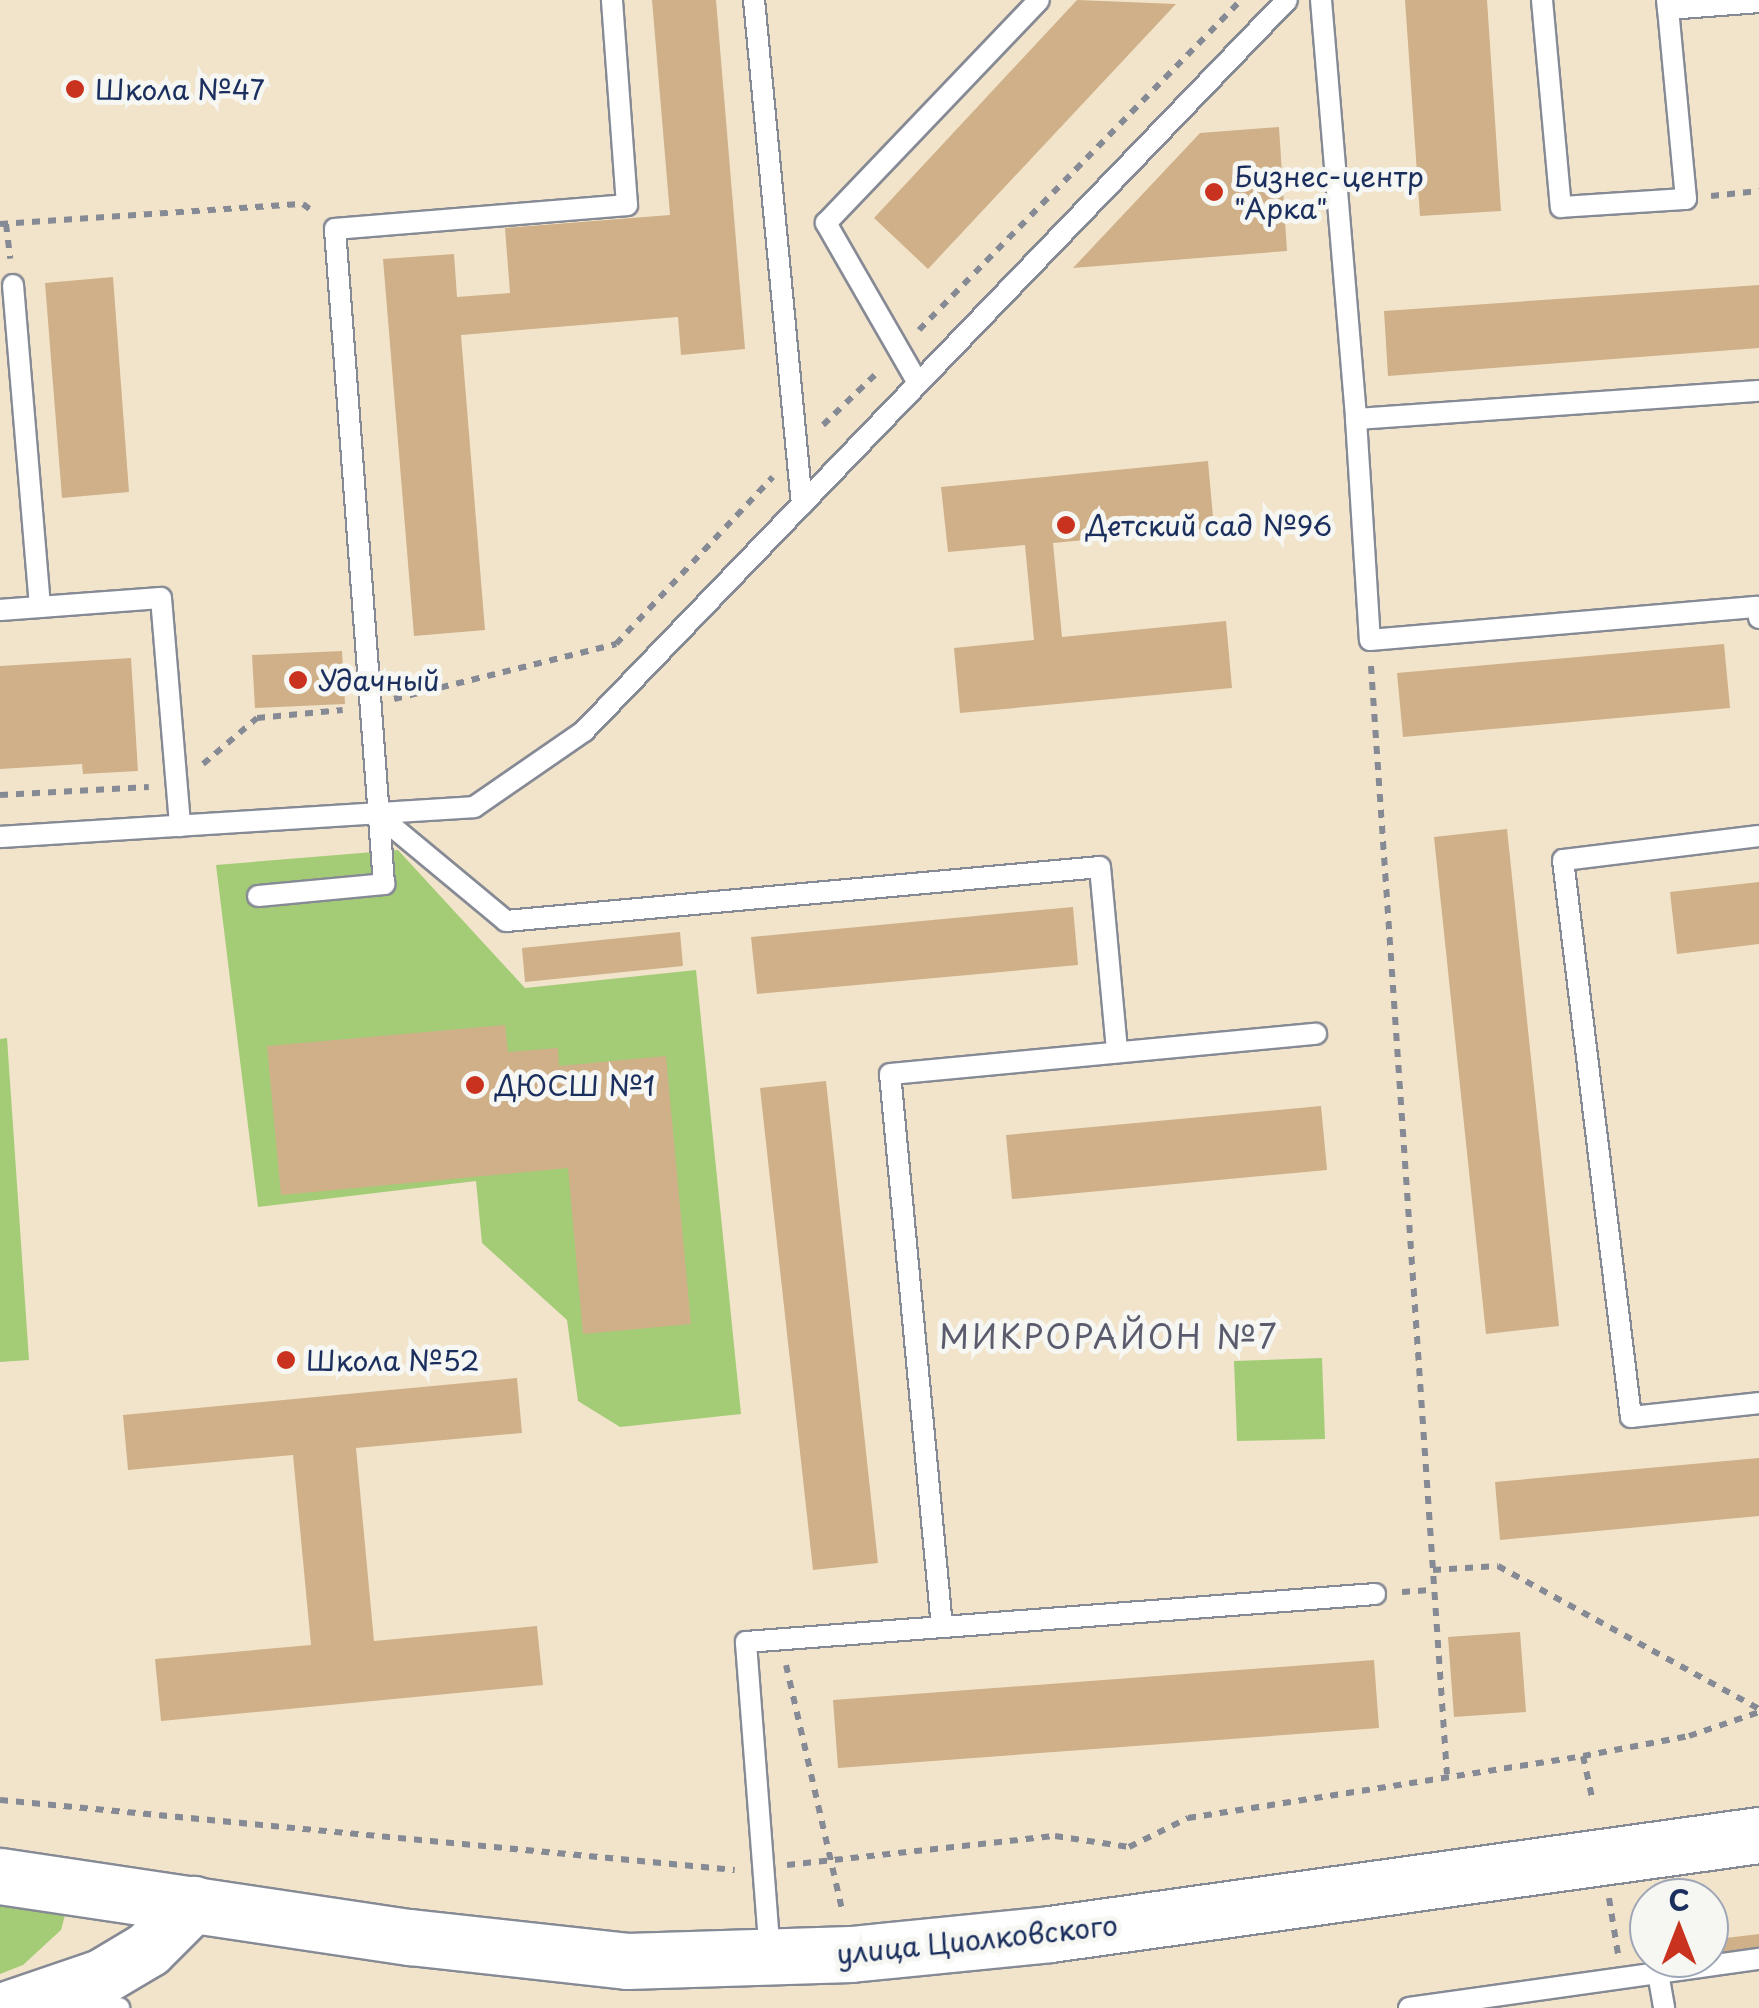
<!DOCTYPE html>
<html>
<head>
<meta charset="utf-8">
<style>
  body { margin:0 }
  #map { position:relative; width:1759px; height:2008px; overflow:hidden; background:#f2e4cb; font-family:"Playpen Sans",sans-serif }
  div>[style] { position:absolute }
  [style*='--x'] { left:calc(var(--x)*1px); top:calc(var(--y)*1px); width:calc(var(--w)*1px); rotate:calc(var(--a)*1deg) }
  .green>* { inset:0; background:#a4cc77 }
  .building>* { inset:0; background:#cfb089 }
  .path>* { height:6px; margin-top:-3px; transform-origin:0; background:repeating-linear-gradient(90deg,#868a94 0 8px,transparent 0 16px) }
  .roads { filter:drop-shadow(2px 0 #868a94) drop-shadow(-2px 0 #868a94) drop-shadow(0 2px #868a94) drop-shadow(0 -2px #868a94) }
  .service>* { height:20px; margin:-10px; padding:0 10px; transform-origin:10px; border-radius:10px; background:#fff }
  .secondary>* { height:55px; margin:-27.5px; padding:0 27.5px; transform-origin:27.5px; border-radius:27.5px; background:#fff }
  .dots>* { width:28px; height:28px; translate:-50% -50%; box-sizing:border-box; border:5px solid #f6f6f2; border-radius:50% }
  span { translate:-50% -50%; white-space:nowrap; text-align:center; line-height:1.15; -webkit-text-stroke:10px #f6f6f2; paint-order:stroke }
  .poi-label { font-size:28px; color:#1b2f5e }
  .left { translate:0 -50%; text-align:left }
  .street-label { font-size:28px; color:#1b2f5e }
  .quarter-label { font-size:32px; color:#5a5c6d; letter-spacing:2.5px }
  .north { position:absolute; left:1629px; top:1878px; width:100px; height:100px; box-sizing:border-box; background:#f6f6f2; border:2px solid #9ea6b7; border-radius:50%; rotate:0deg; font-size:28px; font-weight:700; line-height:40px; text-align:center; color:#1b2f5e }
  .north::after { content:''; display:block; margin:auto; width:35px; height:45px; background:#c8321e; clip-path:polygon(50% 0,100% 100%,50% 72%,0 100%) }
</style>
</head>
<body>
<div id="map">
  <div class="green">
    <i style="clip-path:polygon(398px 850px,525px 988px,696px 970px,741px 1414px,620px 1427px,578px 1401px,567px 1320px,482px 1243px,476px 1181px,258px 1207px,216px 865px)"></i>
    <i style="clip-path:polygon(7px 1038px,29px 1360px,0 1362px,0 1039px)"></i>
    <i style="clip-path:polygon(1322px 1358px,1325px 1439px,1237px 1441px,1234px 1361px)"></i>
    <i style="clip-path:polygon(0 1895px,55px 1904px,65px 1915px,61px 1930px,23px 1965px,0 1974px)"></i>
  </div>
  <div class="building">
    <i style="clip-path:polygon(652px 0,716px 0,745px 349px,681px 355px,678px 317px,461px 335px,485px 630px,414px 636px,383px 259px,454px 254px,457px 297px,510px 293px,505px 228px,670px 215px)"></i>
    <i style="clip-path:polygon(1077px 0,1176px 4px,928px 269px,874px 218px)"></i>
    <i style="clip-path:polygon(1405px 0,1487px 0,1501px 211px,1420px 216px)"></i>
    <i style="clip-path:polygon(1279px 127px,1287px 251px,1073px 268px,1200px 133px)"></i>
    <i style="clip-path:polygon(113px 277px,129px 492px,62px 498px,45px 283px)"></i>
    <i style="clip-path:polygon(1759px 285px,1759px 348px,1388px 376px,1384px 311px)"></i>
    <i style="clip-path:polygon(1208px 461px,1214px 528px,1053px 543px,1062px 637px,1226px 621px,1232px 688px,960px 713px,954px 648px,1034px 640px,1025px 545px,948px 552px,941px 487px)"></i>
    <i style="clip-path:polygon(1724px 644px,1730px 708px,1403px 737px,1397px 673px)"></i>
    <i style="clip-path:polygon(342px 651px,345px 704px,255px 708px,252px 655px)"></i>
    <i style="clip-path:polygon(131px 658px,138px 771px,83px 774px,82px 764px,0 769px,0 666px)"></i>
    <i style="clip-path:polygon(1507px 829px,1559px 1326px,1486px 1334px,1434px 837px)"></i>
    <i style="clip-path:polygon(1759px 882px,1759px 944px,1677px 954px,1670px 892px)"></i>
    <i style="clip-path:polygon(1073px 907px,1078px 965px,757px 994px,751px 937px)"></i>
    <i style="clip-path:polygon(680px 932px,683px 966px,525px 982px,522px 948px)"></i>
    <i style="clip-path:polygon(505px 1025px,508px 1052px,558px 1048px,559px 1066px,666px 1056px,691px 1324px,583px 1334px,568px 1168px,281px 1195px,267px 1046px)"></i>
    <i style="clip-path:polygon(826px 1081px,878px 1563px,813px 1570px,760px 1088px)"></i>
    <i style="clip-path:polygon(1321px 1106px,1327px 1170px,1012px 1199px,1006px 1135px)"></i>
    <i style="clip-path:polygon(517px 1378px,522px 1433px,356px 1448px,374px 1641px,537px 1626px,543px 1685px,161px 1721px,155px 1659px,311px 1645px,293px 1455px,128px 1470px,123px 1415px)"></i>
    <i style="clip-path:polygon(1759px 1458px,1759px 1516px,1500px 1540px,1495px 1482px)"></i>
    <i style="clip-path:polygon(1520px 1632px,1526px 1712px,1454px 1717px,1448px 1637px)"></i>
    <i style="clip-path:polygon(1374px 1660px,1379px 1728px,838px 1768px,833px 1700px)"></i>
    <i style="clip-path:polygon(1759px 1934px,1759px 1949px,1709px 1955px,1709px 1940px)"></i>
  </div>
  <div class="path">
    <i style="--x:1711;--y:196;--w:48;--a:-5.9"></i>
    <i style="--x:0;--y:224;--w:304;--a:-3.8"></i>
    <i style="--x:303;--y:204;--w:15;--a:37"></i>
    <i style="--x:6;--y:224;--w:35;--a:83"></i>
    <i style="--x:919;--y:330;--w:461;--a:-45.7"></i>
    <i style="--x:823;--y:425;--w:78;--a:-44"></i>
    <i style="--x:1371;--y:666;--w:1111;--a:86.08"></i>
    <i style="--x:394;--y:699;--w:229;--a:-13.9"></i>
    <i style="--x:616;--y:644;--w:229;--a:-46.8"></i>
    <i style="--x:203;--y:764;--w:71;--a:-40.4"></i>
    <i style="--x:257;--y:718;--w:86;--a:-5.3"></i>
    <i style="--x:0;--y:795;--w:149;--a:-3.1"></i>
    <i style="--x:1433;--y:1570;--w:65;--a:-3.5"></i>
    <i style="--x:1498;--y:1566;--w:298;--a:28.7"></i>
    <i style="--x:1402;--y:1592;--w:32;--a:-4"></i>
    <i style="--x:786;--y:1665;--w:250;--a:77.1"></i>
    <i style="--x:1583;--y:1756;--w:47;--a:77.7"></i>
    <i style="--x:0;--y:1800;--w:738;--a:5.44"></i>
    <i style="--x:787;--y:1865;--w:270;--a:-6.2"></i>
    <i style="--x:1055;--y:1836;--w:75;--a:8.5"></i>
    <i style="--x:1129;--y:1847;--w:66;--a:-26.2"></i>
    <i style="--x:1188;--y:1818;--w:400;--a:-8.9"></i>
    <i style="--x:1583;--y:1756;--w:108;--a:-10.7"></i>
    <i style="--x:1689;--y:1736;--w:74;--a:-18.9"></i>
    <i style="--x:1609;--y:1898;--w:57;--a:80.9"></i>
  </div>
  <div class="roads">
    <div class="service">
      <i style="--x:754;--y:0;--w:507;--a:84.57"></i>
      <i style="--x:1321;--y:0;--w:420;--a:85.2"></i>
      <i style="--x:1356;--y:419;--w:404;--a:-4"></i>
      <i style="--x:1542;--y:0;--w:208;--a:84.8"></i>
      <i style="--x:1561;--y:207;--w:125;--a:-3.7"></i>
      <i style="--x:1686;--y:199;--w:191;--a:-95.4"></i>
      <i style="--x:1667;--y:0;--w:9;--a:84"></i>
      <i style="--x:1668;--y:9;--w:91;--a:-4.4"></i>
      <i style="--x:13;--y:285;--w:323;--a:85.2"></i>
      <i style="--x:918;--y:383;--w:185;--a:-119.9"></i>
      <i style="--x:826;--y:223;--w:308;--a:-46.3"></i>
      <i style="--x:1356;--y:419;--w:221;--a:86.4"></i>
      <i style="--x:1370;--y:640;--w:389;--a:-4.9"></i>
      <i style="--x:1758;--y:607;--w:11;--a:85"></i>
      <i style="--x:0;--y:610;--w:161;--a:-4.3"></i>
      <i style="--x:161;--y:598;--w:229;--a:85.2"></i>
      <i style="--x:376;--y:813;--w:169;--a:39.7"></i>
      <i style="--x:506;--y:921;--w:596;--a:-5.19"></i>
      <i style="--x:1100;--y:867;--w:186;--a:84.7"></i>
      <i style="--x:1759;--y:836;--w:197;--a:173"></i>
      <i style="--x:1563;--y:860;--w:561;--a:83.04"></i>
      <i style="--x:1631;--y:1417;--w:129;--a:-6.2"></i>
      <i style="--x:0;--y:837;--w:475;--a:-3.6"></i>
      <i style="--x:474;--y:807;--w:134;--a:-34.6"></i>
      <i style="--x:584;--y:731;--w:1014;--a:-46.12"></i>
      <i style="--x:258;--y:896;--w:127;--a:-5.4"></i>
      <i style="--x:384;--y:884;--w:657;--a:-94.28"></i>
      <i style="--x:335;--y:229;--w:293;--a:-4.7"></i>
      <i style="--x:627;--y:205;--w:206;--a:-94.2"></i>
      <i style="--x:942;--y:1627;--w:555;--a:-95.37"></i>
      <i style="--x:890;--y:1074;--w:428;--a:-5.4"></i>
      <i style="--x:770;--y:1955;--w:314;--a:-94.4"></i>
      <i style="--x:746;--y:1642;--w:631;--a:-4.36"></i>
      <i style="--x:1658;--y:1973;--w:36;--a:80"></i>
      <i style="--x:79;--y:2001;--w:41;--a:9.9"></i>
      <i style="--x:1409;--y:2008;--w:353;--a:-8"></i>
    </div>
    <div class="secondary">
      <i style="--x:0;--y:1876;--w:415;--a:8.5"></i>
      <i style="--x:410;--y:1937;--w:218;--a:6.3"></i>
      <i style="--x:627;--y:1961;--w:224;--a:-1.8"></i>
      <i style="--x:851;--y:1954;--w:200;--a:-5.7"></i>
      <i style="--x:1050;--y:1934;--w:716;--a:-7.95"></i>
      <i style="--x:10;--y:2008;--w:96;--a:-18.8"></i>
      <i style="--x:101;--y:1977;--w:55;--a:-30.8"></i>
      <i style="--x:148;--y:1949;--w:64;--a:-45"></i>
    </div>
  </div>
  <div class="dots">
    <i style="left:75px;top:89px;background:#c8321e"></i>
    <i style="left:1214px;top:192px;background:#c8321e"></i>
    <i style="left:1066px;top:525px;background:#c8321e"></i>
    <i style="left:298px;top:680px;background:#c8321e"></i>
    <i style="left:475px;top:1085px;background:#c8321e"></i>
    <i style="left:286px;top:1360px;background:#c8321e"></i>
  </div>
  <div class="poi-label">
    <span class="left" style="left:95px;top:89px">Школа №47</span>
    <span class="left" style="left:1234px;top:192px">Бизнес-центр<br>"Арка"</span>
    <span class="left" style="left:1086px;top:525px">Детский сад №96</span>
    <span class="left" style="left:318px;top:680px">Удачный</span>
    <span class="left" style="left:495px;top:1085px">ДЮСШ №1</span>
    <span class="left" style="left:306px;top:1360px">Школа №52</span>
  </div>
  <div class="street-label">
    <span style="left:977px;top:1939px;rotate:-6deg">улица Циолковского</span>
  </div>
  <div class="quarter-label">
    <span style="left:1109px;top:1336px">МИКРОРАЙОН №7</span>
  </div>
  <div class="north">С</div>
</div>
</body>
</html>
